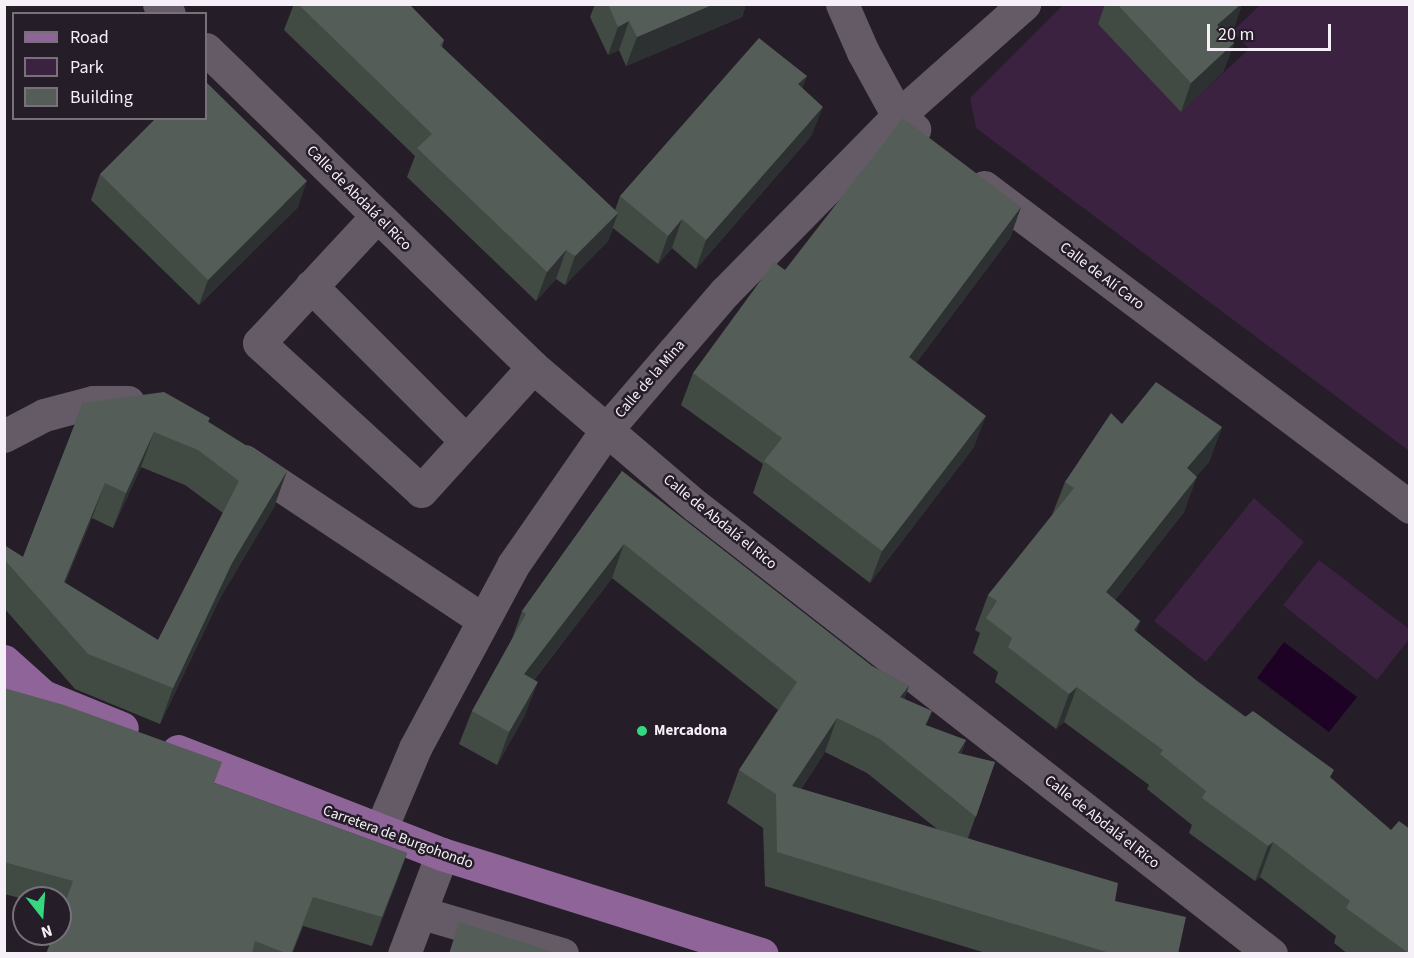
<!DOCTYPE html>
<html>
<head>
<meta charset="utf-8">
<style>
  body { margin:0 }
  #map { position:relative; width:1414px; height:958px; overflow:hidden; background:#251d27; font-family:"Source Sans 3",sans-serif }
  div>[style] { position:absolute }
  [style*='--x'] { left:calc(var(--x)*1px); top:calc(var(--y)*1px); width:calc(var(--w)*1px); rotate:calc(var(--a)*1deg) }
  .green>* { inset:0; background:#3b2241 }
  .water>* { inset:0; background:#1e0225 }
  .minor>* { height:33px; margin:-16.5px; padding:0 16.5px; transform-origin:16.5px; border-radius:16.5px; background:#645b67 }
  .major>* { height:33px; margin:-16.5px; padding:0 16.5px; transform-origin:16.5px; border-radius:16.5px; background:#8f6599 }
  .wall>* { inset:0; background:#414b44 }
  .shaded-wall>* { inset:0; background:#2d3131 }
  .building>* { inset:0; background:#545d58 }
  .dots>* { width:16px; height:16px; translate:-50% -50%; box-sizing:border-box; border:3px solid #251d27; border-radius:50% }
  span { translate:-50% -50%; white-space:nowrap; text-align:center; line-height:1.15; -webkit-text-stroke:5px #251d27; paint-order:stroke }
  .street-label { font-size:15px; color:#f5f0f7 }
  .poi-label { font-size:15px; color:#f5f0f7; font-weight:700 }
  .left { translate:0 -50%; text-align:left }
  .frame { position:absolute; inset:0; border:6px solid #f5f0f7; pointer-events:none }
  .legend { position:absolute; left:12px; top:12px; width:195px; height:108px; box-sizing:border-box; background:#251d27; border:2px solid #78717a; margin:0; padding:8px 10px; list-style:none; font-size:18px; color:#f5f0f7 }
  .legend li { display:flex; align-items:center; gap:12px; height:30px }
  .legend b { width:30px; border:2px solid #78717a }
  .north { position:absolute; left:12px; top:886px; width:60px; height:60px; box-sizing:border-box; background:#251d27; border:2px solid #78717a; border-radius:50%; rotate:163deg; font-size:16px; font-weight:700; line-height:24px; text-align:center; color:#f5f0f7 }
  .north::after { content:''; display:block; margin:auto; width:21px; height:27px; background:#35d881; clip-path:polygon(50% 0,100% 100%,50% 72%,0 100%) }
  .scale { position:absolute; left:1207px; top:24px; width:124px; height:27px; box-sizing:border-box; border:3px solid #f5f0f7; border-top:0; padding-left:8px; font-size:18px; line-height:21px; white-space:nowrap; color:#f5f0f7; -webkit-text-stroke:4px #251d27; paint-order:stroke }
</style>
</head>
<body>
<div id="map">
  <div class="green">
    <i style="clip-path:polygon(1063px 5px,1119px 5px,1181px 112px,1249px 49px,1233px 31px,1260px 5px,1409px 5px,1408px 450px,976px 128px,970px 98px)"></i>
    <i style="clip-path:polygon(1254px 498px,1304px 542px,1206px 662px,1154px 621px)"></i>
    <i style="clip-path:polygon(1319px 560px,1409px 629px,1409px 639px,1377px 680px,1283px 605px)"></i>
  </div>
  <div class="water">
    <i style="clip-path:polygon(1284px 642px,1357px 697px,1329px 732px,1257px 678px)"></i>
  </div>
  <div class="minor">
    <i style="--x:159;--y:4;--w:14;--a:45"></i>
    <i style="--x:842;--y:4;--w:52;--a:66.4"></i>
    <i style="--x:863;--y:52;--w:73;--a:61.3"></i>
    <i style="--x:898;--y:116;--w:21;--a:39"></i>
    <i style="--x:206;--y:49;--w:456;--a:44.2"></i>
    <i style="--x:533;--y:367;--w:214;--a:40.5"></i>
    <i style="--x:696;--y:506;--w:729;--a:37.92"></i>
    <i style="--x:984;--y:187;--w:533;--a:36.91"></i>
    <i style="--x:377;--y:216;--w:173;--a:132.9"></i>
    <i style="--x:259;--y:343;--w:219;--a:42.4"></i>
    <i style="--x:421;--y:491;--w:167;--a:-47.9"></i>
    <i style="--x:311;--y:286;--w:219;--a:45"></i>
    <i style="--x:4;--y:436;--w:45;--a:-27.7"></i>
    <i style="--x:44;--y:415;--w:51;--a:-14.9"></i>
    <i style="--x:93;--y:402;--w:35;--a:0"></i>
    <i style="--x:244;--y:461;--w:286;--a:33.6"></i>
    <i style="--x:380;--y:831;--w:90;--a:-67.1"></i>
    <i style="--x:415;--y:748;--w:208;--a:-61.8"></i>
    <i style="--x:513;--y:565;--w:165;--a:-55.3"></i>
    <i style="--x:607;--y:429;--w:181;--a:-49.3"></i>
    <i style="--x:725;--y:292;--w:247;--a:-45.5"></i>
    <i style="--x:898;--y:116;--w:169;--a:-41.6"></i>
    <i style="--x:422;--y:913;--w:146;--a:16.3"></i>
    <i style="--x:404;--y:954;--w:107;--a:-69.2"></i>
  </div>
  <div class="major">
    <i style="--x:4;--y:661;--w:52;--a:41.9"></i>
    <i style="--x:4;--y:691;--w:39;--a:7"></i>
    <i style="--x:43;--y:696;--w:85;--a:22.1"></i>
    <i style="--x:178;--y:751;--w:283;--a:21.3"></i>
    <i style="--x:442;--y:854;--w:335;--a:17.4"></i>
  </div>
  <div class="wall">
    <i style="clip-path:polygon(294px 4px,409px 4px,444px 40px,442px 47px,615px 210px,620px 196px,807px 76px,802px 88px,812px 135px,696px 269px,672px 248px,658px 264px,613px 228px,608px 241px,565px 285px,556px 279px,536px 301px,407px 177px,415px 156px,284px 30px)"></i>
    <i style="clip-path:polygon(595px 4px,746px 4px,742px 17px,626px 66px,619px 50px,608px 55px,590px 17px)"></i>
    <i style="clip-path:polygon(1105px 4px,1242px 4px,1233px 31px,1227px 36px,1234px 43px,1223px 72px,1181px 112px,1098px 24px)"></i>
    <i style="clip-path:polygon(100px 174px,298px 207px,199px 305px,91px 200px)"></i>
    <i style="clip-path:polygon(1021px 207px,1010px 238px,916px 363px,974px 447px,870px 583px,753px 493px,763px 464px,681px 405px,693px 373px,785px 270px)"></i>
    <i style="clip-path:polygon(evenodd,83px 403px,209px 422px,287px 471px,274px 507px,220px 598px,160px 724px,75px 689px,4px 608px,4px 545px,23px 557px,83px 403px,141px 467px,185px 485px,223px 513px,158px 640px,65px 583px,92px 518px,113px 528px,141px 467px)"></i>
    <i style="clip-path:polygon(1122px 424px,1222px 427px,1209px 462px,1196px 476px,1184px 512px,1115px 600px,1140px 621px,1136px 632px,1197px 681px,1331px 779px,1410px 954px,1348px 954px,1334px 943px,1336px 936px,1260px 877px,1255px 881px,1189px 833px,1192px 825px,1147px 789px,1149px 785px,1064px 722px,1056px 729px,995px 682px,998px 672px,973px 653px,980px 633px,975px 630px,988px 595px,1052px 515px,1065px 482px)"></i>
    <i style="clip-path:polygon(evenodd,622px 471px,872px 666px,909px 686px,904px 699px,932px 711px,926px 725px,966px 740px,961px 754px,995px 762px,968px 838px,1115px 901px,1178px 954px,989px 954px,765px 886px,763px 828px,727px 803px,739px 770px,778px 710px,612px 578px,534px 680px,525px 715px,497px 765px,459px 744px,472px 711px,512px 639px,522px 611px,622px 471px,825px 752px,867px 773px,937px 829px,801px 789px,825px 752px)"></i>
    <i style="clip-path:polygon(4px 688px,215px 783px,407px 853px,372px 946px,303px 926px,292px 954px,46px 954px,63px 910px,60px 909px,60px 898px,24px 898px,24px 899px,4px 894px)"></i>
  </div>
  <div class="shaded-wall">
    <i style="clip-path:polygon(714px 4px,746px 4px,742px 17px,626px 66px,637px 37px)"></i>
    <i style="clip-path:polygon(1241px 4px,1242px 4px,1233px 31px,1206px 54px,1217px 25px)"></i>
    <i style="clip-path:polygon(629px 21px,619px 50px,608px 55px,618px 27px)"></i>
    <i style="clip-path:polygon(1234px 43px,1223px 72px,1181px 112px,1191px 83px)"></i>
    <i style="clip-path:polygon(807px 76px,796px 105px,798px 84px)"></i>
    <i style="clip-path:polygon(823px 107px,812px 135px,696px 269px,706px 240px)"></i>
    <i style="clip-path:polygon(307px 181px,298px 207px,199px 305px,208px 280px)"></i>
    <i style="clip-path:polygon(1021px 207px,1010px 238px,897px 388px,909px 357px)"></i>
    <i style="clip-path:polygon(618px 213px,608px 241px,565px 285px,575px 256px)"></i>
    <i style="clip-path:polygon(682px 219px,672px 248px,658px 264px,668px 236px)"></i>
    <i style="clip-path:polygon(566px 250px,556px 279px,536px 301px,547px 272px)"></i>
    <i style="clip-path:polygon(986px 416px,974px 447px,870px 583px,882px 551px)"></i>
    <i style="clip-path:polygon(1222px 427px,1209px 462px,1174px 503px,1187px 468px)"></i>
    <i style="clip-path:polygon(154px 432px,141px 467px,113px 528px,126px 493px)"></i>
    <i style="clip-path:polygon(287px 471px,274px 507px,220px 598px,160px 724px,173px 688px,232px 563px)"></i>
    <i style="clip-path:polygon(1197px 477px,1184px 512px,1093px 628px,1106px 592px)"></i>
    <i style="clip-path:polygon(105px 483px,92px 518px,51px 617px,64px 582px)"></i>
    <i style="clip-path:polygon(624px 544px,612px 578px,512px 708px,524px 674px)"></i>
    <i style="clip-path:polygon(1140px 621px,1127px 656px,1134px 630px)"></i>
    <i style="clip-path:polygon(538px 682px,525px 715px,497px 765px,509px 732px)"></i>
    <i style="clip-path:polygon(909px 686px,897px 720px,900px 697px)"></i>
    <i style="clip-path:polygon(1077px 687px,1064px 722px,1056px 729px,1069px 694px)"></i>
    <i style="clip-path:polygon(837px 718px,825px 752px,780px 820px,792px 786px)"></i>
    <i style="clip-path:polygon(966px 740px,954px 774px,958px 753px)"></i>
    <i style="clip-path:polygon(1273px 842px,1260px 877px,1255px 881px,1268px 846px)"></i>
    <i style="clip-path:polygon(407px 853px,397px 882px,372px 946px,382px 917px)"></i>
  </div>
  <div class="building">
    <i style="clip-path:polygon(298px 4px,409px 4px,444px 40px,440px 45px,618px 213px,575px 256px,566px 250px,547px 272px,417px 148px,432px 134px)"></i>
    <i style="clip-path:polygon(608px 4px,714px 4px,637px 37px,629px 21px,618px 27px)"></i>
    <i style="clip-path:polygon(1117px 4px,1241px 4px,1217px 25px,1234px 43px,1191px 83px)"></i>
    <i style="clip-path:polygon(759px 38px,807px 76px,798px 84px,823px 107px,706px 240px,682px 219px,668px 236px,620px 196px)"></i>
    <i style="clip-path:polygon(206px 82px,307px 181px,208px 280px,100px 174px,156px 118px,206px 118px)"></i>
    <i style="clip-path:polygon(903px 118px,1021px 207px,909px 357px,986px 416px,882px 551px,764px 461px,782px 438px,693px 373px,774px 262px,785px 270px)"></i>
    <i style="clip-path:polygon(1156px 382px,1222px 427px,1187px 468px,1197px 477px,1106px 592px,1140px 621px,1134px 630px,1197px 681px,1245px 717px,1253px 711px,1334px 770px,1330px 777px,1391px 830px,1399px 821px,1410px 829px,1410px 954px,1346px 908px,1350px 901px,1273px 842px,1268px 846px,1202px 798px,1206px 791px,1160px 754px,1163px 750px,1077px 687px,1069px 694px,1008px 647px,1012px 638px,986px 618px,997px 601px,988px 595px,1074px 488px,1065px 482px,1111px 413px,1122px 424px)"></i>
    <i style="clip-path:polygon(evenodd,164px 392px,210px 418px,208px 422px,287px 471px,232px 563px,173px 688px,88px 654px,4px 559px,4px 545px,23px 557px,83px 403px,164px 392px,154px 432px,198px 450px,239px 481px,158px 640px,64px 582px,105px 483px,126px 493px,154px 432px)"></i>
    <i style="clip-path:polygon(622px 471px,872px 666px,909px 686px,900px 697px,932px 711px,925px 725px,966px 740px,958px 753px,995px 762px,976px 817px,880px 739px,837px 718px,792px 786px,1118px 883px,1115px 901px,1186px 917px,1178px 954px,1113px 954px,777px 852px,776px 794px,739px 770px,797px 682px,624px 544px,524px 674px,538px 682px,509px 732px,472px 711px,526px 614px,522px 611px)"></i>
    <i style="clip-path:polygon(4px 688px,64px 705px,222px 762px,214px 783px,407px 853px,382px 917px,313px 897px,291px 954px,288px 954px,255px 941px,252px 954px,46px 954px,54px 934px,60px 934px,60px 917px,73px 881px,4px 862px)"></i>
    <i style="clip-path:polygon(459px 922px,560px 954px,449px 954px)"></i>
  </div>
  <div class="dots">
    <i style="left:642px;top:731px;background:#35d881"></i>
  </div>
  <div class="street-label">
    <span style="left:359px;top:198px;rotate:45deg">Calle de Abdalá el Rico</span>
    <span style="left:1102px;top:276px;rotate:37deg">Calle de Alí Caro</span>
    <span style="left:650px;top:379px;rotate:-49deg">Calle de la Mina</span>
    <span style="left:720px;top:522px;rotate:39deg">Calle de Abdalá el Rico</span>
    <span style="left:1102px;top:822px;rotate:38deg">Calle de Abdalá el Rico</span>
    <span style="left:398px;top:837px;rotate:20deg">Carretera de Burgohondo</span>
  </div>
  <div class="poi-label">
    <span class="left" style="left:654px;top:731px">Mercadona</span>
  </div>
  <div class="frame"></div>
  <ul class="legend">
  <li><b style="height:8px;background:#8f6599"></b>Road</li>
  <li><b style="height:16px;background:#3b2241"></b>Park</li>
  <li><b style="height:16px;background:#545d58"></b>Building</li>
  </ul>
  <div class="north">N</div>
  <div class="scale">20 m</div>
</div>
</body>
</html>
